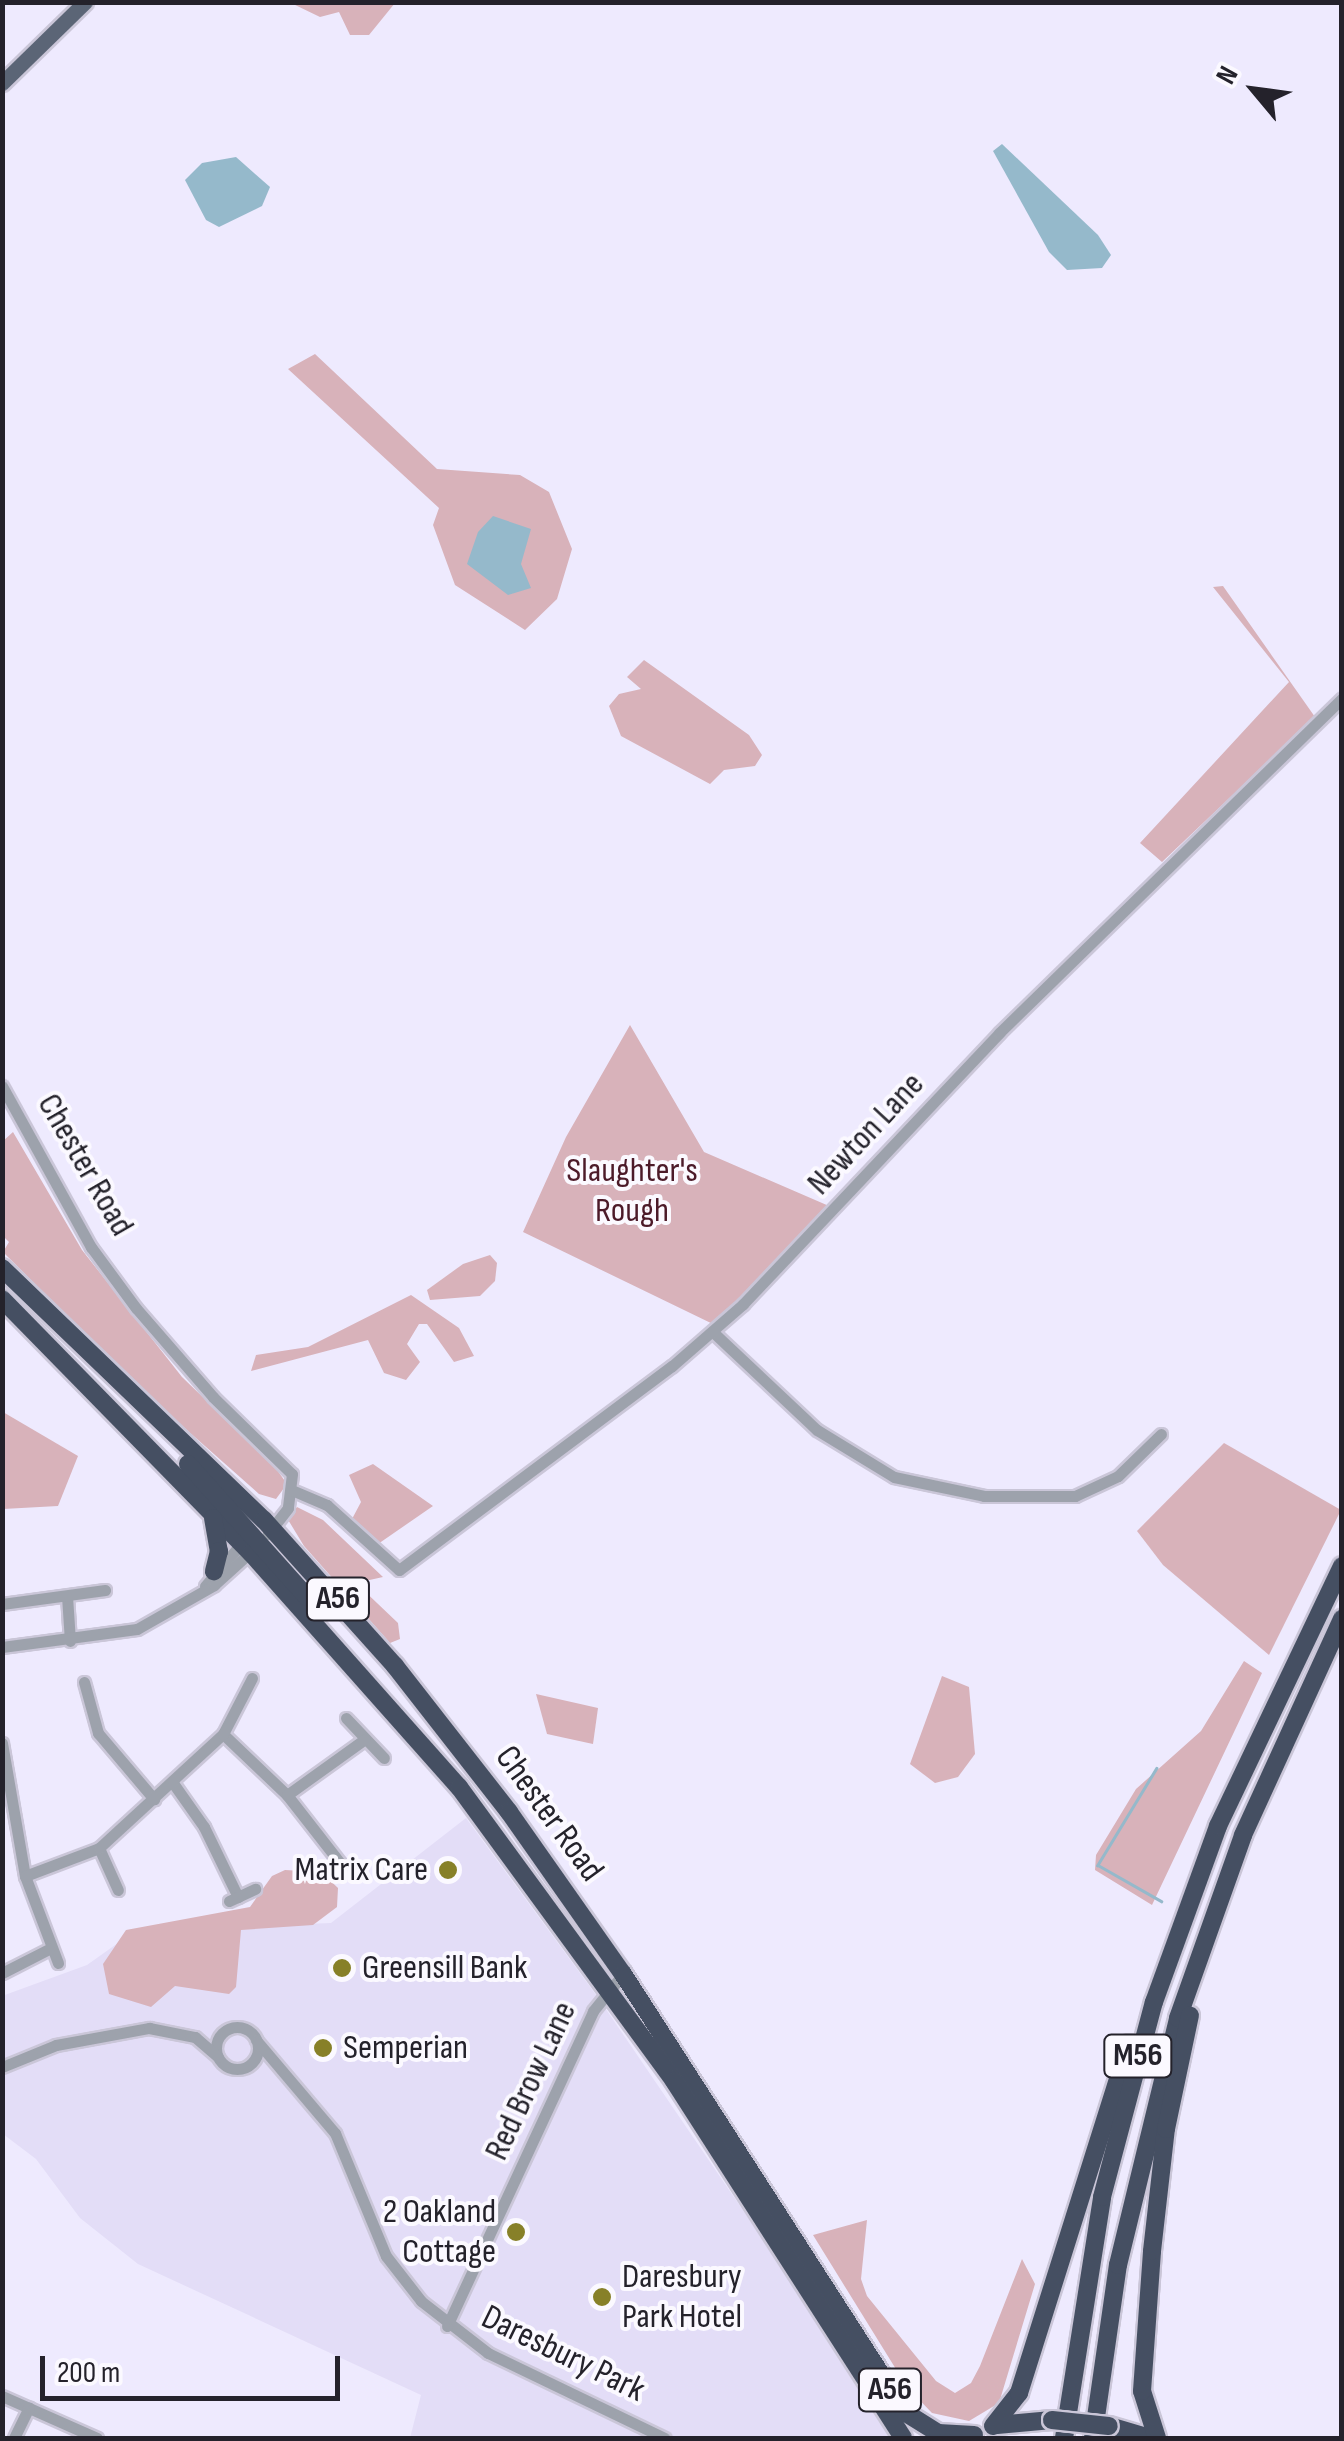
<!DOCTYPE html>
<html>
<head>
<meta charset="utf-8">
<style>
  body { margin:0 }
  #map { position:relative; width:1344px; height:2441px; overflow:hidden; background:#eeeafe; font-family:"Sofia Sans Condensed",sans-serif }
  div>[style] { position:absolute }
  [style*='--x'] { left:calc(var(--x)*1px); top:calc(var(--y)*1px); width:calc(var(--w)*1px); rotate:calc(var(--a)*1deg) }
  .built>* { inset:0; background:#e3ddf7 }
  .green>* { inset:0; background:#d8b2ba }
  .water>* { inset:0; background:#95b9cb }
  .stream>* { height:2.5px; margin:-1.25px; padding:0 1.25px; transform-origin:1.25px; border-radius:1.25px; background:#95b9cb }
  .roads { filter:drop-shadow(2px 0 #cac6d8) drop-shadow(-2px 0 #cac6d8) drop-shadow(0 2px #cac6d8) drop-shadow(0 -2px #cac6d8) }
  .minor>* { height:11px; margin:-5.5px; padding:0 5.5px; transform-origin:5.5px; border-radius:5.5px; background:#9da2ac }
  .minor>.ring { margin:-5.5px; padding:0; box-sizing:content-box; background:none; border:11px solid #9da2ac; border-radius:50% }
  .major>* { height:15px; margin:-7.5px; padding:0 7.5px; transform-origin:7.5px; border-radius:7.5px; background:#5b6576 }
  .highway>* { height:18px; margin:-9px; padding:0 9px; transform-origin:9px; border-radius:9px; background:#454f62 }
  .bridges { filter:drop-shadow(2px 0 #cac6d8) drop-shadow(-2px 0 #cac6d8) drop-shadow(0 2px #cac6d8) drop-shadow(0 -2px #cac6d8) }
  .highway-bridge>* { height:18px; margin:-9px; padding:0 9px; transform-origin:9px; border-radius:9px; background:#454f62 }
  .dots>* { width:28px; height:28px; translate:-50% -50%; box-sizing:border-box; border:5px solid #fbf9ff; border-radius:50% }
  span { translate:-50% -50%; white-space:nowrap; text-align:center; line-height:1.15; -webkit-text-stroke:8px #fbf9ff; paint-order:stroke }
  .shield-label span { padding:2px 8px; background:#fbf9ff; border:2px solid; border-radius:8px; -webkit-text-stroke-width:0 }
  .shield-label { font-size:32px; color:#24222b; font-weight:700 }
  .street-label { font-size:35px; color:#24222b }
  .park-label { font-size:35px; color:#4c1a29 }
  .poi-label { font-size:35px; color:#24222b }
  .right { translate:-100% -50%; text-align:right }
  .left { translate:0 -50%; text-align:left }
  .frame { position:absolute; inset:0; border:5px solid #24222b; pointer-events:none }
  .north { position:absolute; left:1204px; top:40px; width:100px; height:100px; -webkit-text-stroke:8px #fbf9ff; paint-order:stroke; rotate:299deg; font-size:28px; font-weight:700; line-height:40px; text-align:center; color:#24222b }
  .north::after { content:''; display:block; margin:auto; width:35px; height:45px; background:#24222b; clip-path:polygon(50% 0,100% 100%,50% 72%,0 100%) }
  .scale { position:absolute; left:40px; top:2356px; width:300px; height:45px; box-sizing:border-box; border:5px solid #24222b; border-top:0; padding-left:12px; font-size:30px; line-height:35px; white-space:nowrap; color:#24222b; -webkit-text-stroke:8px #fbf9ff; paint-order:stroke }
</style>
</head>
<body>
<div id="map">
  <div class="built">
    <i style="clip-path:polygon(466px 1818px,599px 1999px,898px 2438px,410px 2438px,421px 2395px,138px 2264px,80px 2218px,36px 2159px,3px 2134px,2px 1996px,87px 1965px,125px 1938px,179px 1929px,331px 1923px)"></i>
  </div>
  <div class="green">
    <i style="clip-path:polygon(291px 3px,395px 3px,369px 35px,350px 35px,339px 12px,320px 17px)"></i>
    <i style="clip-path:polygon(315px 354px,437px 469px,520px 475px,549px 492px,572px 549px,557px 599px,525px 630px,455px 585px,433px 525px,439px 508px,288px 369px)"></i>
    <i style="clip-path:polygon(1223px 586px,1315px 717px,1162px 862px,1140px 843px,1289px 682px,1213px 587px)"></i>
    <i style="clip-path:polygon(644px 660px,749px 735px,762px 755px,755px 766px,724px 770px,710px 784px,621px 736px,609px 706px,619px 694px,641px 689px,627px 677px)"></i>
    <i style="clip-path:polygon(630px 1025px,704px 1152px,829px 1206px,717px 1326px,523px 1232px,566px 1137px)"></i>
    <i style="clip-path:polygon(13px 1132px,82px 1250px,182px 1377px,275px 1467px,287px 1484px,276px 1499px,259px 1494px,136px 1385px,3px 1252px,9px 1242px,3px 1236px,2px 1142px)"></i>
    <i style="clip-path:polygon(490px 1255px,497px 1263px,495px 1281px,480px 1296px,430px 1300px,427px 1290px,463px 1264px)"></i>
    <i style="clip-path:polygon(411px 1295px,459px 1328px,474px 1356px,454px 1362px,427px 1324px,419px 1324px,407px 1344px,420px 1362px,406px 1380px,384px 1373px,368px 1340px,251px 1371px,256px 1355px,308px 1347px)"></i>
    <i style="clip-path:polygon(3px 1412px,78px 1456px,58px 1506px,3px 1509px)"></i>
    <i style="clip-path:polygon(1224px 1443px,1341px 1510px,1269px 1655px,1163px 1565px,1137px 1531px)"></i>
    <i style="clip-path:polygon(373px 1464px,433px 1506px,378px 1544px,352px 1519px,361px 1502px,349px 1475px)"></i>
    <i style="clip-path:polygon(297px 1507px,323px 1520px,383px 1577px,356px 1583px,398px 1623px,400px 1639px,390px 1643px,304px 1546px,287px 1518px)"></i>
    <i style="clip-path:polygon(1244px 1661px,1262px 1673px,1152px 1905px,1095px 1870px,1096px 1855px,1136px 1789px,1201px 1731px)"></i>
    <i style="clip-path:polygon(942px 1676px,969px 1687px,975px 1754px,958px 1777px,935px 1783px,910px 1764px)"></i>
    <i style="clip-path:polygon(536px 1694px,598px 1708px,593px 1744px,547px 1734px)"></i>
    <i style="clip-path:polygon(285px 1870px,321px 1872px,338px 1888px,337px 1907px,313px 1925px,241px 1930px,236px 1987px,229px 1994px,175px 1986px,151px 2007px,109px 1994px,103px 1964px,126px 1930px,250px 1907px,272px 1876px)"></i>
    <i style="clip-path:polygon(867px 2220px,861px 2279px,867px 2296px,936px 2381px,955px 2393px,971px 2383px,980px 2366px,1022px 2259px,1035px 2284px,999px 2403px,969px 2421px,932px 2413px,907px 2387px,813px 2235px)"></i>
  </div>
  <div class="water">
    <i style="clip-path:polygon(1002px 144px,1098px 235px,1111px 255px,1102px 268px,1067px 270px,1049px 252px,993px 151px)"></i>
    <i style="clip-path:polygon(236px 157px,270px 187px,262px 206px,219px 227px,206px 220px,185px 180px,202px 163px)"></i>
    <i style="clip-path:polygon(493px 516px,531px 529px,521px 564px,531px 588px,508px 595px,467px 564px,478px 532px)"></i>
  </div>
  <div class="stream">
    <i style="--x:1157;--y:1768;--w:114;--a:121.3"></i>
    <i style="--x:1098;--y:1865;--w:73;--a:29.7"></i>
  </div>
  <div class="roads">
    <div class="minor">
      <i style="--x:2;--y:1086;--w:184;--a:61.1"></i>
      <i style="--x:91;--y:1247;--w:76;--a:53.6"></i>
      <i style="--x:136;--y:1308;--w:118;--a:49.1"></i>
      <i style="--x:213;--y:1397;--w:110;--a:44.3"></i>
      <i style="--x:292;--y:1474;--w:34;--a:97"></i>
      <i style="--x:288;--y:1508;--w:33;--a:128"></i>
      <i style="--x:714;--y:1333;--w:141;--a:43.3"></i>
      <i style="--x:817;--y:1430;--w:90;--a:31.4"></i>
      <i style="--x:894;--y:1477;--w:92;--a:11.9"></i>
      <i style="--x:984;--y:1496;--w:91;--a:0"></i>
      <i style="--x:1075;--y:1496;--w:47;--a:-24.9"></i>
      <i style="--x:1118;--y:1476;--w:60;--a:-44.3"></i>
      <i style="--x:294;--y:1491;--w:36;--a:23"></i>
      <i style="--x:327;--y:1505;--w:97;--a:42.1"></i>
      <i style="--x:399;--y:1570;--w:341;--a:-36.8"></i>
      <i style="--x:672;--y:1366;--w:94;--a:-41.1"></i>
      <i style="--x:743;--y:1304;--w:373;--a:-46.6"></i>
      <i style="--x:999;--y:1033;--w:479;--a:-44.3"></i>
      <i style="--x:205;--y:1586;--w:63;--a:-49.5"></i>
      <i style="--x:67;--y:1596;--w:45;--a:86.2"></i>
      <i style="--x:2;--y:1604;--w:104;--a:-7.7"></i>
      <i style="--x:2;--y:1647;--w:136;--a:-7.6"></i>
      <i style="--x:137;--y:1629;--w:89;--a:-29.7"></i>
      <i style="--x:214;--y:1585;--w:55;--a:-42.1"></i>
      <i style="--x:84;--y:1682;--w:53;--a:74.6"></i>
      <i style="--x:98;--y:1733;--w:87;--a:49.7"></i>
      <i style="--x:346;--y:1718;--w:55;--a:46.5"></i>
      <i style="--x:223;--y:1734;--w:88;--a:43.6"></i>
      <i style="--x:287;--y:1795;--w:88;--a:52"></i>
      <i style="--x:2;--y:1743;--w:135;--a:80.2"></i>
      <i style="--x:25;--y:1876;--w:93;--a:69.2"></i>
      <i style="--x:173;--y:1783;--w:54;--a:54.8"></i>
      <i style="--x:204;--y:1827;--w:78;--a:64.1"></i>
      <i style="--x:287;--y:1795;--w:96;--a:-35.7"></i>
      <i style="--x:99;--y:1848;--w:46;--a:65.7"></i>
      <i style="--x:25;--y:1876;--w:79;--a:-20.7"></i>
      <i style="--x:99;--y:1848;--w:168;--a:-42.6"></i>
      <i style="--x:223;--y:1734;--w:63;--a:-62.6"></i>
      <i style="--x:229;--y:1901;--w:29;--a:-25"></i>
      <i style="--x:2;--y:1973;--w:53;--a:-27.1"></i>
      <i class="ring" style="left:216px;top:2027px;width:31px;height:31px"></i>
      <i style="--x:256;--y:2040;--w:122;--a:49.7"></i>
      <i style="--x:335;--y:2133;--w:133;--a:67.5"></i>
      <i style="--x:386;--y:2256;--w:57;--a:52.1"></i>
      <i style="--x:421;--y:2301;--w:85;--a:37.8"></i>
      <i style="--x:488;--y:2353;--w:196;--a:25.7"></i>
      <i style="--x:2;--y:2067;--w:58;--a:-22.2"></i>
      <i style="--x:56;--y:2045;--w:95;--a:-10.4"></i>
      <i style="--x:149;--y:2028;--w:47;--a:11.1"></i>
      <i style="--x:195;--y:2037;--w:30;--a:41"></i>
      <i style="--x:447;--y:2326;--w:347;--a:-65.1"></i>
      <i style="--x:593;--y:2011;--w:48;--a:-51"></i>
      <i style="--x:2;--y:2396;--w:104;--a:23.9"></i>
      <i style="--x:14;--y:2438;--w:34;--a:-64"></i>
    </div>
    <div class="major">
      <i style="--x:2;--y:83;--w:116;--a:-44.3"></i>
    </div>
    <div class="highway">
      <i style="--x:2;--y:1268;--w:364;--a:43.9"></i>
      <i style="--x:264;--y:1520;--w:196;--a:48.1"></i>
      <i style="--x:395;--y:1666;--w:185;--a:52"></i>
      <i style="--x:509;--y:1812;--w:198;--a:54.9"></i>
      <i style="--x:623;--y:1974;--w:522;--a:57.19"></i>
      <i style="--x:906;--y:2413;--w:38;--a:32"></i>
      <i style="--x:938;--y:2433;--w:36;--a:3"></i>
      <i style="--x:2;--y:1299;--w:356;--a:45.6"></i>
      <i style="--x:251;--y:1553;--w:313;--a:48.4"></i>
      <i style="--x:459;--y:1787;--w:364;--a:53.8"></i>
      <i style="--x:674;--y:2081;--w:424;--a:57.3"></i>
      <i style="--x:188;--y:1464;--w:178;--a:48.2"></i>
      <i style="--x:213;--y:1518;--w:34;--a:80"></i>
      <i style="--x:219;--y:1551;--w:21;--a:104"></i>
      <i style="--x:997;--y:2425;--w:55;--a:-5.2"></i>
      <i style="--x:993;--y:2426;--w:42;--a:-51.8"></i>
      <i style="--x:1019;--y:2393;--w:366;--a:-72.5"></i>
      <i style="--x:1109;--y:2426;--w:43;--a:16.3"></i>
      <i style="--x:1064;--y:2438;--w:244;--a:-81"></i>
      <i style="--x:1102;--y:2197;--w:202;--a:-75.1"></i>
      <i style="--x:1154;--y:2002;--w:187;--a:-70"></i>
      <i style="--x:1218;--y:1826;--w:288;--a:-64.5"></i>
      <i style="--x:1093;--y:2438;--w:175;--a:-81.8"></i>
      <i style="--x:1118;--y:2265;--w:254;--a:-76.3"></i>
      <i style="--x:1178;--y:2018;--w:194;--a:-70.4"></i>
      <i style="--x:1243;--y:1835;--w:238;--a:-65.4"></i>
      <i style="--x:1157;--y:2438;--w:49;--a:-107.7"></i>
      <i style="--x:1142;--y:2391;--w:140;--a:-85.9"></i>
      <i style="--x:1152;--y:2251;--w:123;--a:-83.5"></i>
      <i style="--x:1166;--y:2129;--w:116;--a:-78.1"></i>
    </div>
  </div>
  <div class="bridges">
    <div class="highway-bridge">
      <i style="--x:1052;--y:2420;--w:57;--a:6"></i>
    </div>
  </div>
  <div class="dots">
    <i style="left:448px;top:1870px;background:#878028"></i>
    <i style="left:342px;top:1968px;background:#878028"></i>
    <i style="left:323px;top:2048px;background:#878028"></i>
    <i style="left:516px;top:2232px;background:#878028"></i>
    <i style="left:602px;top:2297px;background:#878028"></i>
  </div>
  <div class="shield-label">
    <span style="left:338px;top:1599px">A56</span>
    <span style="left:1138px;top:2056px">M56</span>
    <span style="left:890px;top:2390px">A56</span>
  </div>
  <div class="street-label">
    <span style="left:866px;top:1134px;rotate:-47deg">Newton Lane</span>
    <span style="left:85px;top:1165px;rotate:60deg">Chester Road</span>
    <span style="left:549px;top:1814px;rotate:54deg">Chester Road</span>
    <span style="left:531px;top:2081px;rotate:-65deg">Red Brow Lane</span>
    <span style="left:563px;top:2354px;rotate:26deg">Daresbury Park</span>
  </div>
  <div class="park-label">
    <span style="left:632px;top:1191px">Slaughter's<br>Rough</span>
  </div>
  <div class="poi-label">
    <span class="right" style="left:428px;top:1870px">Matrix Care</span>
    <span class="left" style="left:362px;top:1968px">Greensill Bank</span>
    <span class="left" style="left:343px;top:2048px">Semperian</span>
    <span class="right" style="left:496px;top:2232px">2 Oakland<br>Cottage</span>
    <span class="left" style="left:622px;top:2297px">Daresbury<br>Park Hotel</span>
  </div>
  <div class="frame"></div>
  <div class="north">N</div>
  <div class="scale">200 m</div>
</div>
</body>
</html>
